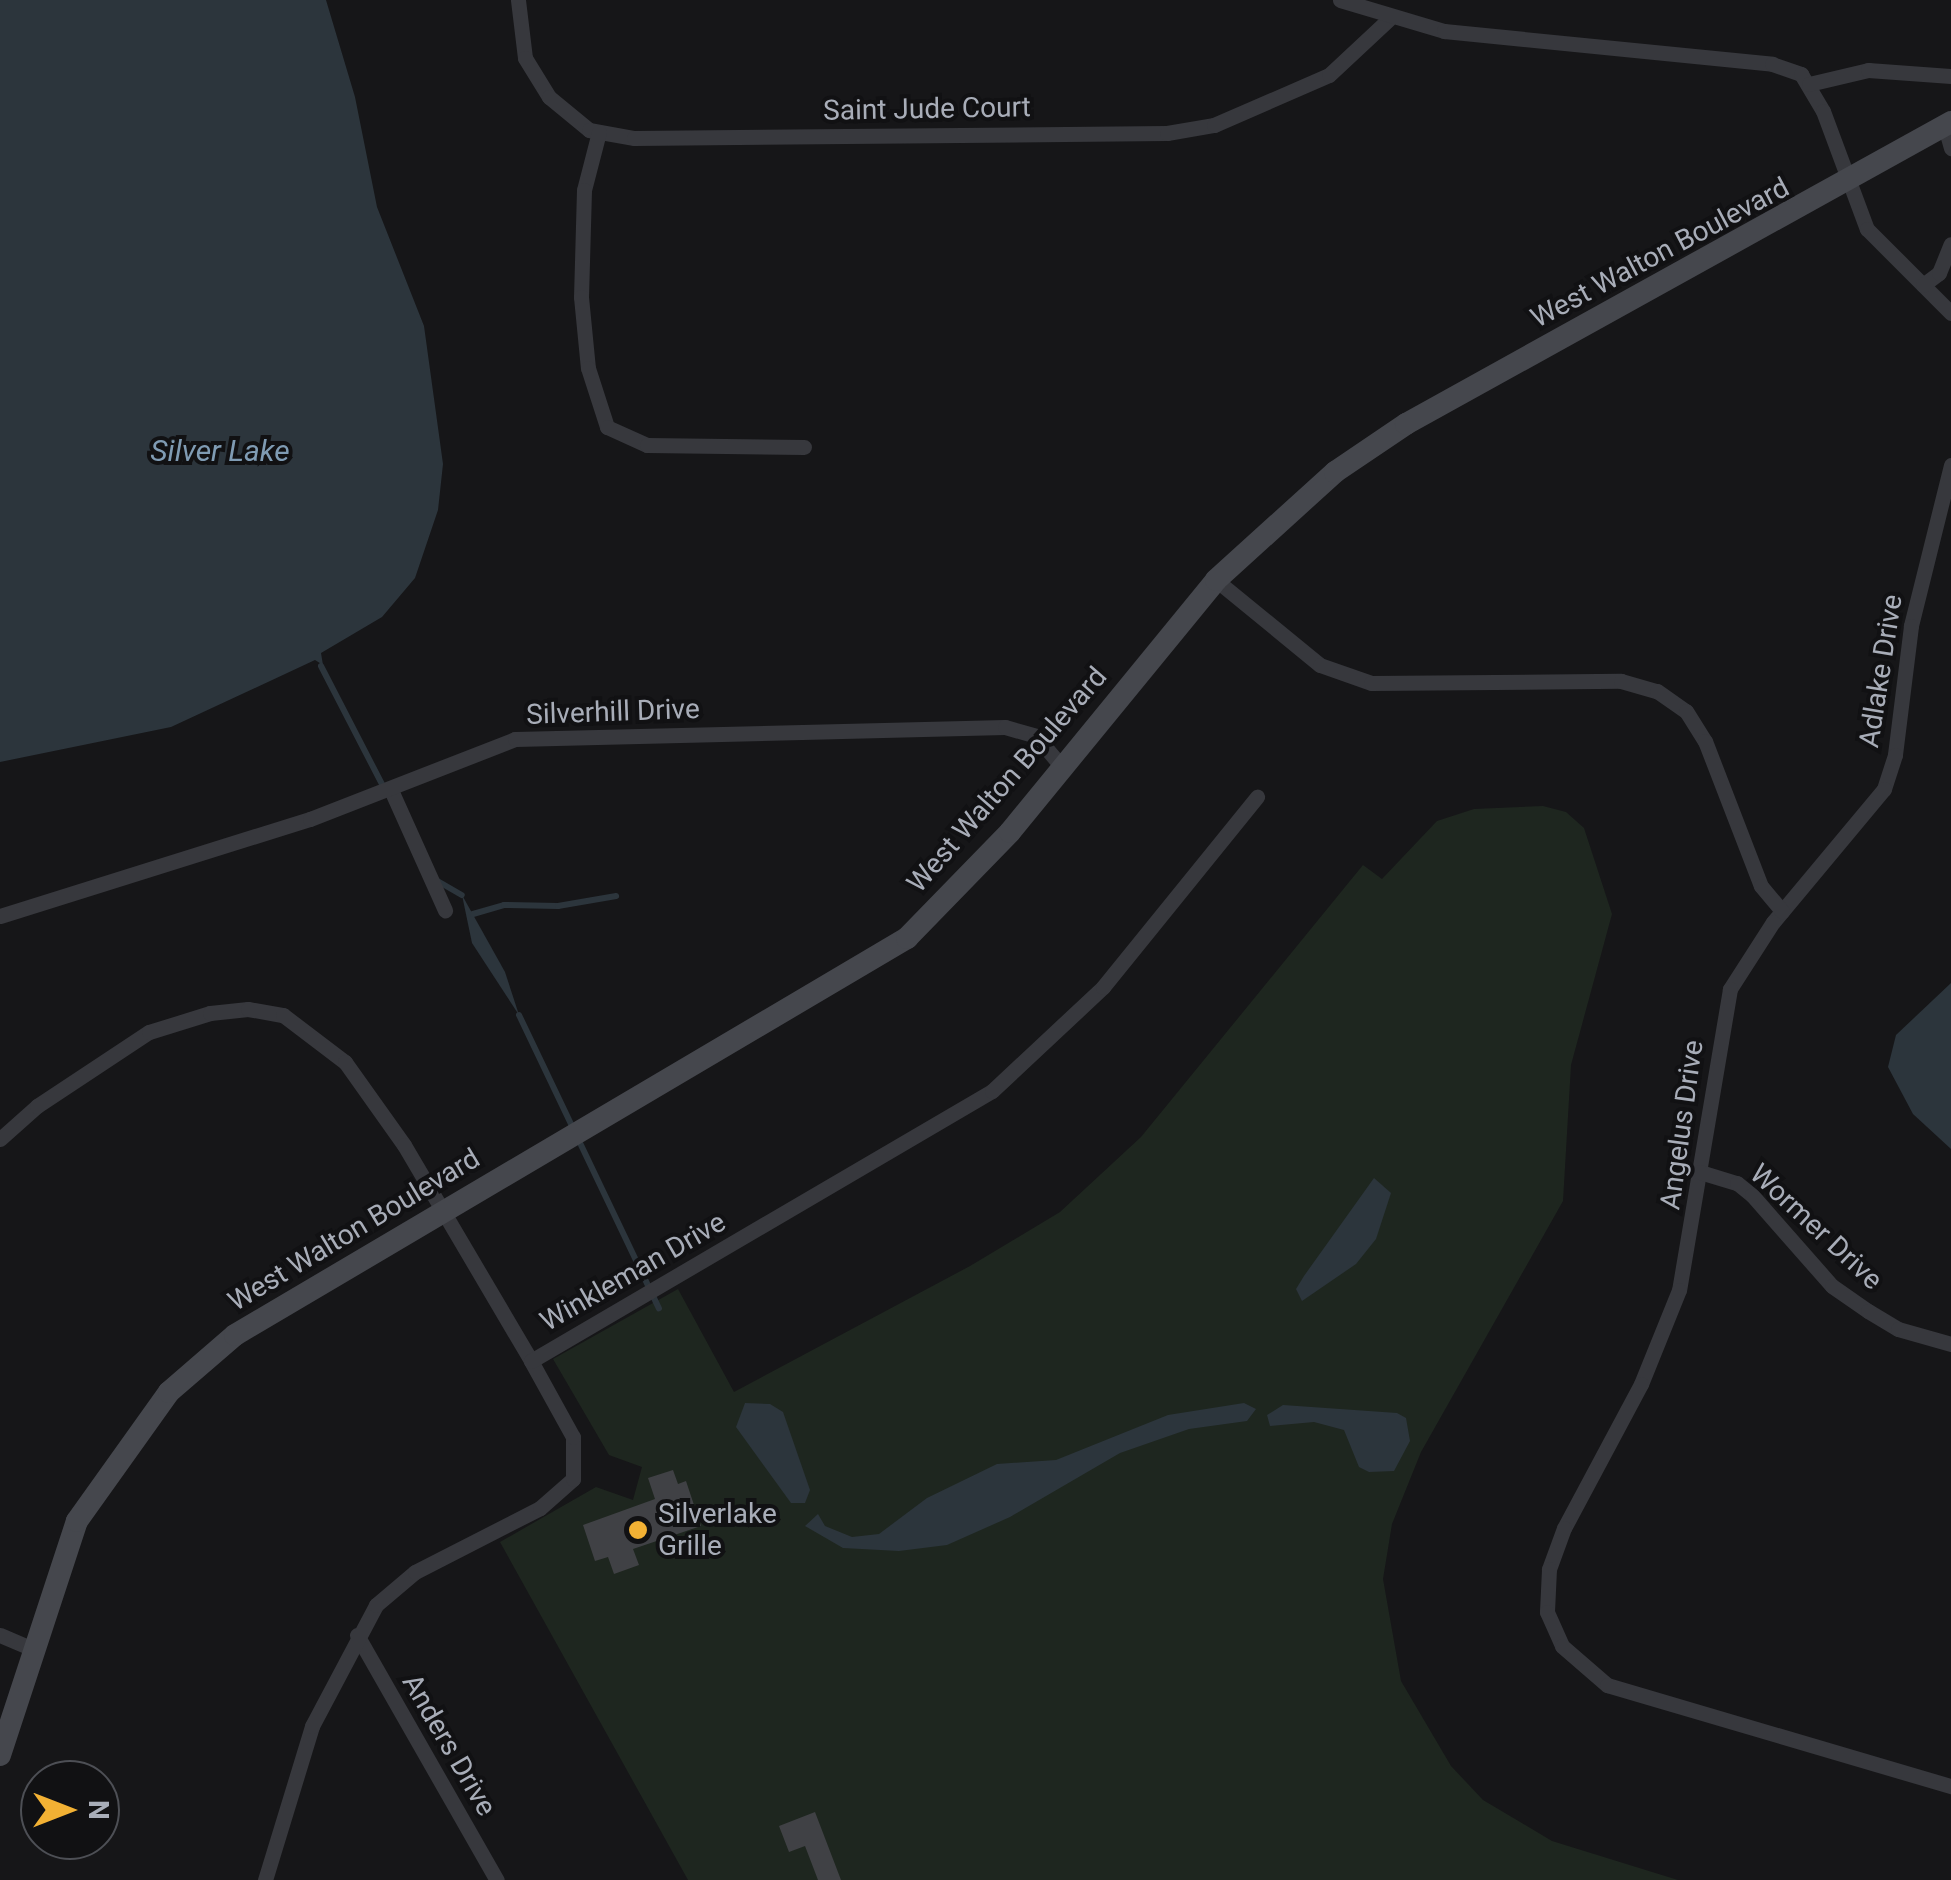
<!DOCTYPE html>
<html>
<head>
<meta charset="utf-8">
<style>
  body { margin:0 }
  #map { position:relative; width:1951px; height:1880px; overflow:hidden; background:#161618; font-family:Roboto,sans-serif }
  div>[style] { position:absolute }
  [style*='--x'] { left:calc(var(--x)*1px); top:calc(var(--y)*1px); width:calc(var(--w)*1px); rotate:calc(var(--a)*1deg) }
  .green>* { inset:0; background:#1e261f }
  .water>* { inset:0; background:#2c353c }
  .stream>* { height:6px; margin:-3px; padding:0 3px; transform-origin:3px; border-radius:3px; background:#2c353c }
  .building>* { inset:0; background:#404145 }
  .street>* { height:15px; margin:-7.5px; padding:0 7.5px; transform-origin:7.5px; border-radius:7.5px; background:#37383d }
  .secondary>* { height:22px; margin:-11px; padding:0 11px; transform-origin:11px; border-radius:11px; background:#45474d }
  .dots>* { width:28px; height:28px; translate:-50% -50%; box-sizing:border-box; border:5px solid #111113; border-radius:50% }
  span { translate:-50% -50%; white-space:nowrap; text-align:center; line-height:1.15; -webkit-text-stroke:8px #111113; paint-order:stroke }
  .street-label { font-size:28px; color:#a8adb8 }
  .poi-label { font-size:28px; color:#a8adb8 }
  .left { translate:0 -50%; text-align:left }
  .water-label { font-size:30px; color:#7f9bb3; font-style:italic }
  .north { position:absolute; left:20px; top:1760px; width:100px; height:100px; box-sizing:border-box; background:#111113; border:2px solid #4d4f55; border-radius:50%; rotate:90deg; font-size:28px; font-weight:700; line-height:40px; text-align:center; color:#a8adb8 }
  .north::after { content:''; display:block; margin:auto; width:35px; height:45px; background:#f2b134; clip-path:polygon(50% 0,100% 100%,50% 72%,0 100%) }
</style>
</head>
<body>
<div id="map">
  <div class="green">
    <i style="clip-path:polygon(1543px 806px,1566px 812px,1584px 828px,1612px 914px,1571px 1065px,1563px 1201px,1421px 1452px,1392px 1524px,1383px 1579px,1401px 1681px,1451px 1766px,1483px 1800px,1552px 1841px,1678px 1880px,688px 1880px,500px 1542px,596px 1487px,633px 1500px,642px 1467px,609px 1455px,553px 1359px,678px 1289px,734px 1392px,970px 1266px,1060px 1212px,1141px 1137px,1363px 865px,1382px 879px,1437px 821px,1474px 809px)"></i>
  </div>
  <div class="water">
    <i style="clip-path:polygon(0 0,326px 0,355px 97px,377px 207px,424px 326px,443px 464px,438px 510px,415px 578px,382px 617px,321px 653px,323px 665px,315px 660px,171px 727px,0 762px)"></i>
    <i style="clip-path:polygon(462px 895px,505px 972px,519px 1015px,472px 943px)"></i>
    <i style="clip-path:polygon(1951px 983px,1951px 1149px,1913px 1114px,1888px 1067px,1896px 1035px)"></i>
    <i style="clip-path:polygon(1374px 1178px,1391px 1193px,1376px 1239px,1356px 1264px,1302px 1301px,1296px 1289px,1304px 1276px)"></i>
    <i style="clip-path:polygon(745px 1403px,770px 1404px,783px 1412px,810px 1490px,805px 1503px,791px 1503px,736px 1427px)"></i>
    <i style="clip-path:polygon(1244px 1403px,1256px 1409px,1247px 1421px,1189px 1429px,1120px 1453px,1010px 1517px,947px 1545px,899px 1551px,843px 1548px,805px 1526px,818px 1514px,825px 1526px,852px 1537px,879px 1534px,927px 1498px,997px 1464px,1056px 1460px,1168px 1415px)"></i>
    <i style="clip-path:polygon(1283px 1405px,1397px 1413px,1406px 1418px,1410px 1441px,1394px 1471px,1369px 1472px,1359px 1467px,1344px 1430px,1314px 1422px,1270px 1426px,1267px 1415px)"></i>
  </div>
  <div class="stream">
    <i style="--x:321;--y:666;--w:140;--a:62.7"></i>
    <i style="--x:434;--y:879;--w:32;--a:30"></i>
    <i style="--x:473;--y:914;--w:32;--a:-16"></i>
    <i style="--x:504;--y:905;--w:54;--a:1.1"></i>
    <i style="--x:558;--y:906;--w:59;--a:-9.8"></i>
    <i style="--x:519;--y:1015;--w:325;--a:64.5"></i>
  </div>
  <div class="building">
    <i style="clip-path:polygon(673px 1470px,678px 1484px,686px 1481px,701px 1526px,633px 1549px,639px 1565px,614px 1574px,608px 1557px,595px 1561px,583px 1525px,655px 1499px,648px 1478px)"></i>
    <i style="clip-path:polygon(815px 1812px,841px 1880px,818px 1880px,805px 1846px,789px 1852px,779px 1826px)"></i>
  </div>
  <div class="street">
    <i style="--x:518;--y:0;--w:58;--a:83.1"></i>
    <i style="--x:525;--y:58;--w:46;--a:58.4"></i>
    <i style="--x:549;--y:97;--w:52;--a:39.5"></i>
    <i style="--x:589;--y:130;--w:46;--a:10.1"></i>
    <i style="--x:634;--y:138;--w:533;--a:-0.54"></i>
    <i style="--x:1167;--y:133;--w:48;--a:-9.7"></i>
    <i style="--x:1214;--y:125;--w:125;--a:-23.5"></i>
    <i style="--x:1329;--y:75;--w:82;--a:-43"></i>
    <i style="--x:1340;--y:0;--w:109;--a:16.6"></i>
    <i style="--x:1444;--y:31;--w:330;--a:5.7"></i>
    <i style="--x:1772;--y:64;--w:31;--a:19"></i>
    <i style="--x:1801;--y:74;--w:43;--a:59.3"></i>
    <i style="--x:1823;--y:111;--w:126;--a:69.6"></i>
    <i style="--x:1867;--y:229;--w:119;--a:45"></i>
    <i style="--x:1809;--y:84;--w:61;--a:-13.3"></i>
    <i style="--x:1868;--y:70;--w:83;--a:4.1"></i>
    <i style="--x:1945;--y:127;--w:22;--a:74"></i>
    <i style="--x:599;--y:132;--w:60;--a:104.5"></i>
    <i style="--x:584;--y:190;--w:107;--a:91.6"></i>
    <i style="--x:581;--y:297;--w:71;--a:84.4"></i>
    <i style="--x:588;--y:368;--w:62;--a:72.1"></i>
    <i style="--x:607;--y:427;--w:44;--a:24.2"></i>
    <i style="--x:647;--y:445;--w:157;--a:0.7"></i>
    <i style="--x:1923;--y:285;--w:20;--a:-37"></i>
    <i style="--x:1939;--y:273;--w:31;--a:-68"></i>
    <i style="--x:1951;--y:465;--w:166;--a:104"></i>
    <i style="--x:1911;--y:626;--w:130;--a:97.1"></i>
    <i style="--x:1895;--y:755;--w:36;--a:108"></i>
    <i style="--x:1884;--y:789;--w:173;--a:129.8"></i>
    <i style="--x:1773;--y:922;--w:80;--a:122.7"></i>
    <i style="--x:1730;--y:989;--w:305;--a:99.6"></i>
    <i style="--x:1679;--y:1290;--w:101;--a:112"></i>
    <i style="--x:1641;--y:1384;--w:163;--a:118.1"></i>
    <i style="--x:1564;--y:1528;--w:44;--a:110.1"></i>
    <i style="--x:1549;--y:1569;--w:43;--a:92.7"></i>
    <i style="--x:1547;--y:1612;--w:37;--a:66"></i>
    <i style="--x:1562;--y:1646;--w:60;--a:40.9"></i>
    <i style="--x:1607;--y:1685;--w:359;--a:16.4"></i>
    <i style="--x:1216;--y:580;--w:134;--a:39.3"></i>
    <i style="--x:1320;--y:665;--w:54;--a:19.4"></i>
    <i style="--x:1371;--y:683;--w:250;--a:-0.5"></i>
    <i style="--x:1621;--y:681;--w:37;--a:16"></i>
    <i style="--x:1657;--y:691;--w:35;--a:35"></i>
    <i style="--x:1686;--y:711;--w:36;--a:58"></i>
    <i style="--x:1705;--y:741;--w:155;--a:68.9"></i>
    <i style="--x:1761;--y:886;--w:33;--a:50"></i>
    <i style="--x:391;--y:790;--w:132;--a:65.8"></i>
    <i style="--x:0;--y:916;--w:325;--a:-17.4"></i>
    <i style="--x:310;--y:819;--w:220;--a:-21.3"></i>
    <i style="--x:515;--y:739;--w:490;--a:-1.4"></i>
    <i style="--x:1005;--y:727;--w:32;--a:16"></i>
    <i style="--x:1036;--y:736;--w:40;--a:50"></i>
    <i style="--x:0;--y:1139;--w:50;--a:-41.7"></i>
    <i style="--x:37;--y:1106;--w:134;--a:-33.5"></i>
    <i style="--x:149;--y:1032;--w:64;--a:-17.3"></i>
    <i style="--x:210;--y:1013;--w:38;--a:-6"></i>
    <i style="--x:248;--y:1009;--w:36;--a:10"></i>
    <i style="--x:283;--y:1015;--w:78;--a:37.2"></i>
    <i style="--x:345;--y:1062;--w:102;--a:54.6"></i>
    <i style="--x:404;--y:1145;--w:251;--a:59.5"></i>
    <i style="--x:1700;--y:1172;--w:39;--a:17"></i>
    <i style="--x:1737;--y:1183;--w:19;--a:39"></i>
    <i style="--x:1752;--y:1195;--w:121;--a:48.7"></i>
    <i style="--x:1832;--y:1286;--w:44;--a:34.8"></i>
    <i style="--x:1868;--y:1311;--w:35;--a:31"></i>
    <i style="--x:1898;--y:1329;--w:55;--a:15.8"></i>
    <i style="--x:0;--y:1635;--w:36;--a:23"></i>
    <i style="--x:357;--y:1635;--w:282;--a:60.3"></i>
    <i style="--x:265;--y:1880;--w:161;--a:-73"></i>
    <i style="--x:312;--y:1726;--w:137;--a:-62.1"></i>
    <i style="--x:376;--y:1605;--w:51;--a:-40.2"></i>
    <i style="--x:415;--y:1572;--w:140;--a:-27.1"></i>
    <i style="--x:540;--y:1508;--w:44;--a:-41.3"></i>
    <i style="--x:573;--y:1479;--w:42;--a:-90"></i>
    <i style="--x:573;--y:1437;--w:87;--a:-118.9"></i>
    <i style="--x:531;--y:1361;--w:534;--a:-30.36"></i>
    <i style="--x:992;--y:1091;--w:152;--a:-43.1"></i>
    <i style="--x:1103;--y:987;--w:245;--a:-51"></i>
  </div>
  <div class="secondary">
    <i style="--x:0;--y:1755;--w:246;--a:-71.8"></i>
    <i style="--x:77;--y:1521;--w:158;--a:-54.5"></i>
    <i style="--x:169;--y:1392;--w:87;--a:-40.8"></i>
    <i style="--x:235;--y:1335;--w:781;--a:-30.57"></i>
    <i style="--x:907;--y:938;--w:148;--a:-45.8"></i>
    <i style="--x:1010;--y:832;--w:325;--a:-50.7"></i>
    <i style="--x:1216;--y:580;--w:161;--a:-42.2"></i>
    <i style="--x:1335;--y:472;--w:86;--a:-34.1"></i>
    <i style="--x:1406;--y:424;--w:623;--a:-28.99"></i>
  </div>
  <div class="dots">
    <i style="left:638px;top:1530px;background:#f2b134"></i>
  </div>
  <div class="street-label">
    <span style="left:927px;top:109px;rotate:-1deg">Saint Jude Court</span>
    <span style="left:1660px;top:253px;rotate:-28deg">West Walton Boulevard</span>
    <span style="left:1881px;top:671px;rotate:-81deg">Adlake Drive</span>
    <span style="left:613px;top:712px;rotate:-2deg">Silverhill Drive</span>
    <span style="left:1007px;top:780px;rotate:-49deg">West Walton Boulevard</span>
    <span style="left:1682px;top:1125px;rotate:-82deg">Angelus Drive</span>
    <span style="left:1816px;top:1227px;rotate:43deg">Wormer Drive</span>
    <span style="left:354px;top:1230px;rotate:-31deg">West Walton Boulevard</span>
    <span style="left:633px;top:1272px;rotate:-30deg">Winkleman Drive</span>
    <span style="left:449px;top:1745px;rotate:60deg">Anders Drive</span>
  </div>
  <div class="poi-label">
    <span class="left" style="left:658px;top:1530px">Silverlake<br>Grille</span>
  </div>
  <div class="water-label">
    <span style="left:220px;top:451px">Silver Lake</span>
  </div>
  <div class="north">N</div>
</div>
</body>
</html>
